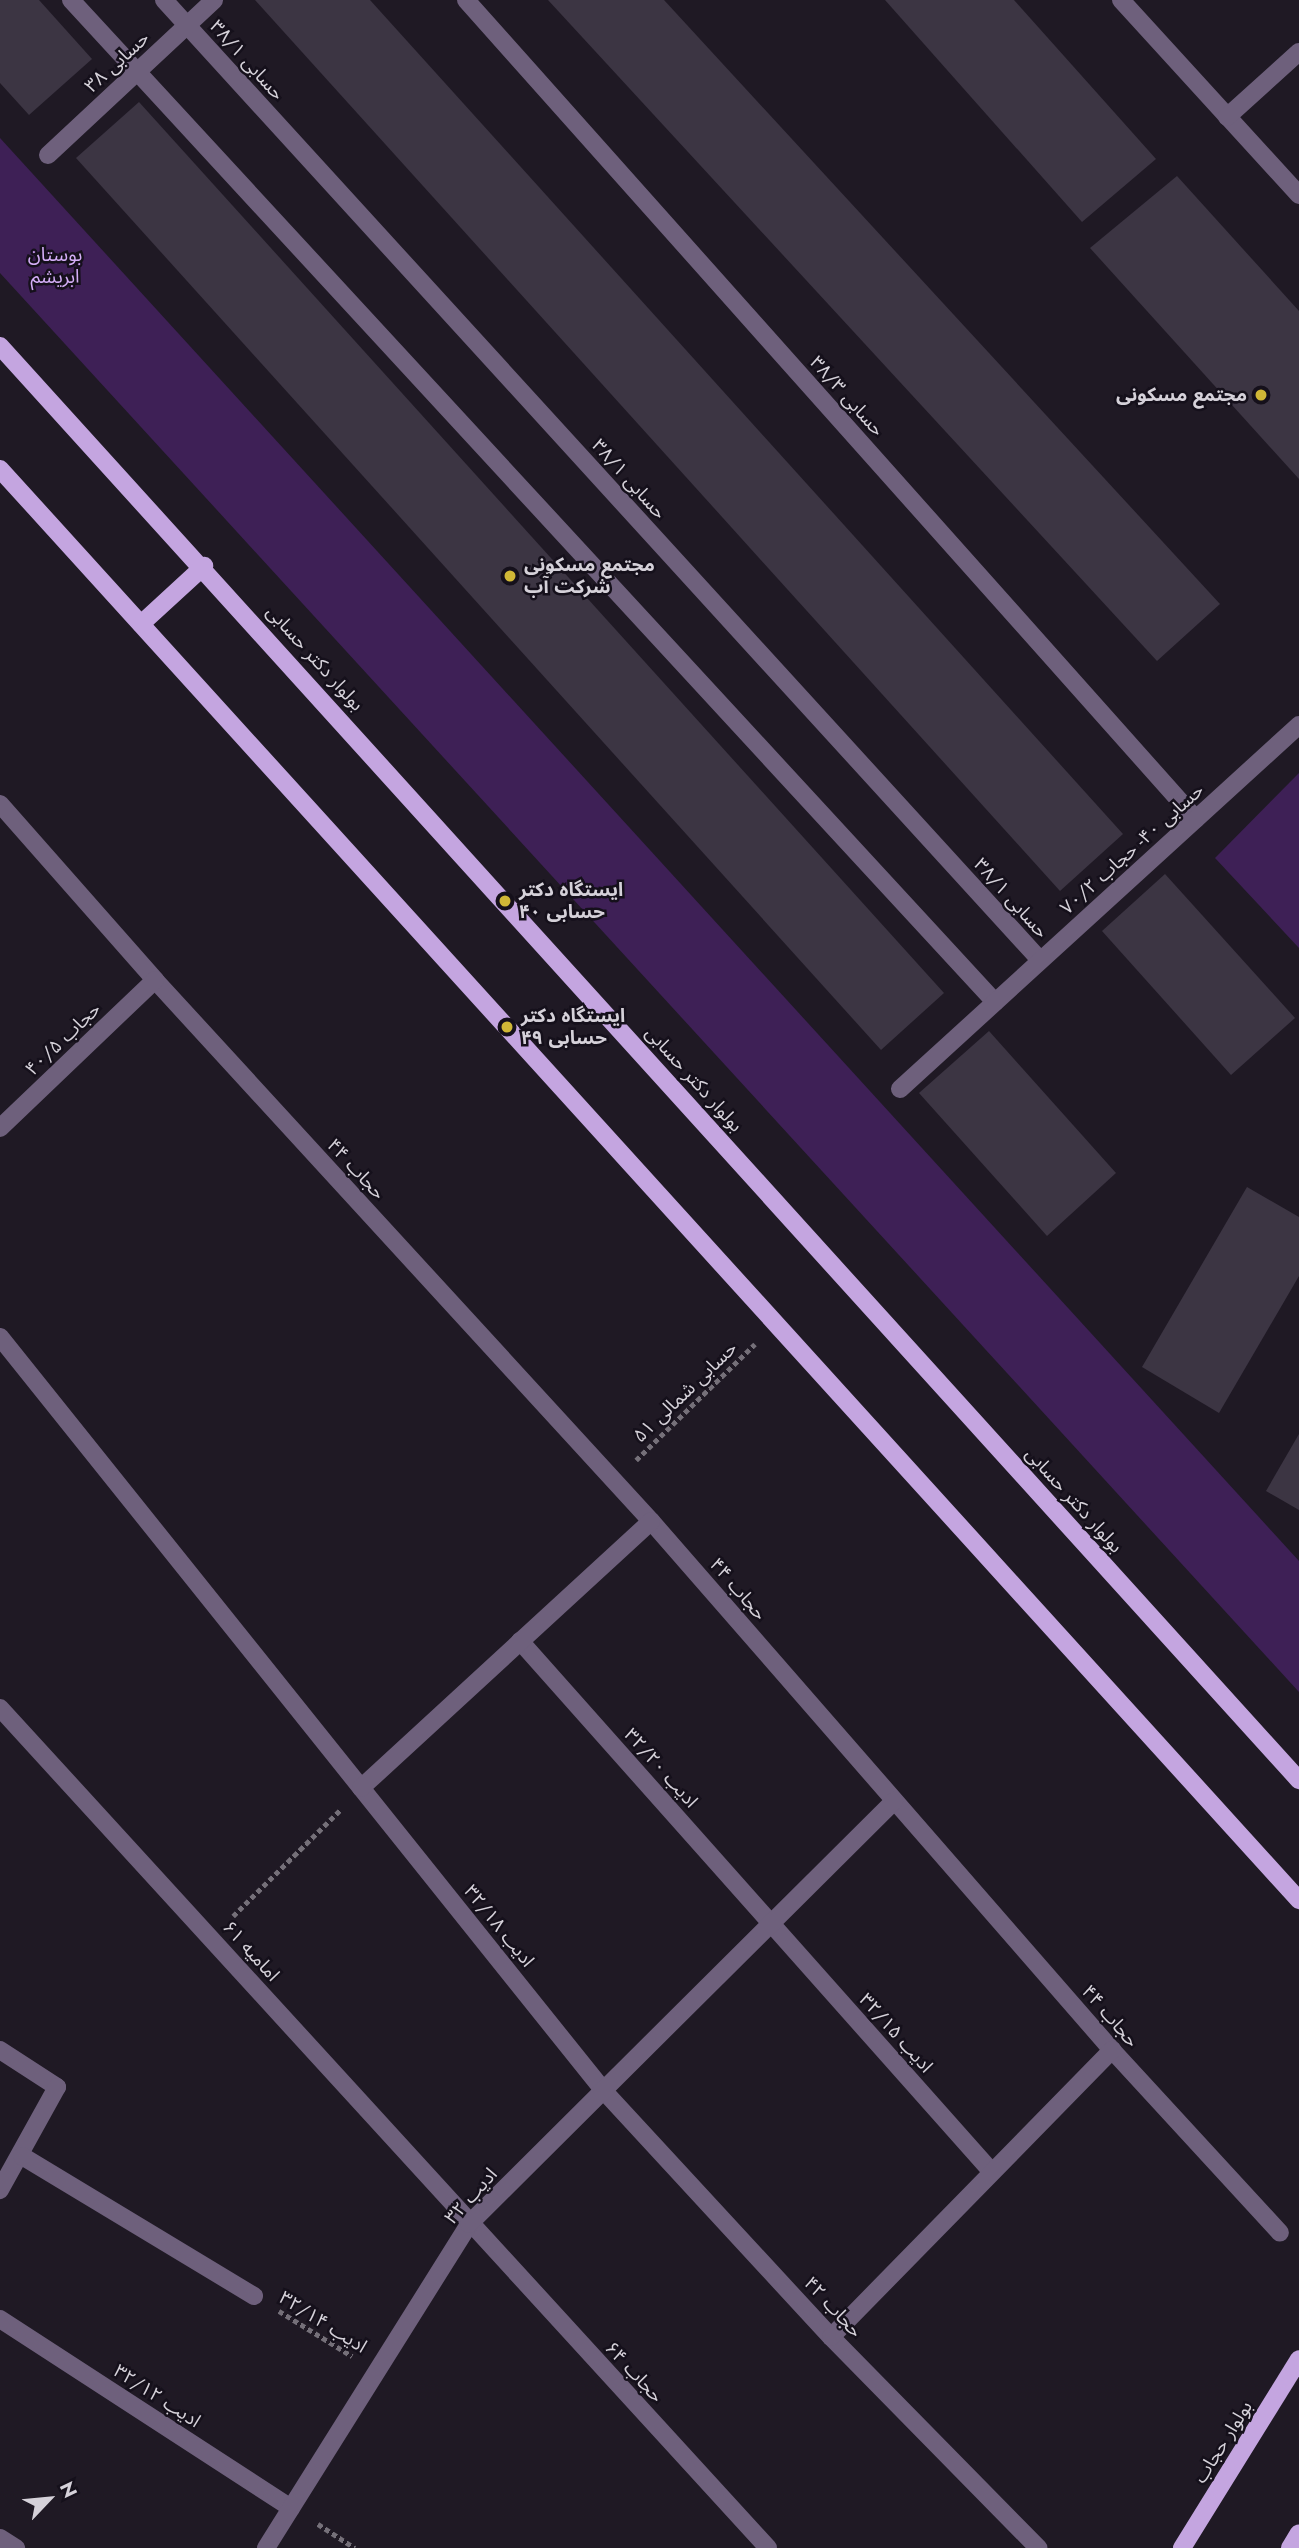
<!DOCTYPE html>
<html>
<head>
<meta charset="utf-8">
<style>
  body { margin:0 }
  #map { position:relative; width:1299px; height:2548px; overflow:hidden; background:#1f1924; font-family:Jost,"Noto Sans Arabic",sans-serif }
  div>[style] { position:absolute }
  [style*='--x'] { left:calc(var(--x)*1px); top:calc(var(--y)*1px); width:calc(var(--w)*1px); rotate:calc(var(--a)*1deg) }
  .green>* { inset:0; background:#3e2056 }
  .building>* { inset:0; background:#3c3543 }
  .path>* { height:4.5px; margin-top:-2.25px; transform-origin:0; background:repeating-linear-gradient(90deg,#757079 0 5px,transparent 0 8.5px) }
  .minor>* { height:18px; margin:-9px; padding:0 9px; transform-origin:9px; border-radius:9px; background:#6e607c }
  .major>* { height:18px; margin:-9px; padding:0 9px; transform-origin:9px; border-radius:9px; background:#c4a5e0 }
  .dots>* { width:19px; height:19px; translate:-50% -50%; box-sizing:border-box; border:4px solid #15101b; border-radius:50% }
  span { translate:-50% -50%; white-space:nowrap; text-align:center; line-height:1.15; -webkit-text-stroke:5px #15101b; paint-order:stroke }
  .street-label { font-size:19px; color:#d5d1d9 }
  .park-label { font-size:19px; color:#d4aef7 }
  .poi-label { font-size:19px; color:#d5d1d9; font-weight:700 }
  .right { translate:-100% -50%; text-align:right }
  .left { translate:0 -50%; text-align:left }
  .north { position:absolute; left:14px; top:2464px; width:70px; height:70px; -webkit-text-stroke:5px #15101b; paint-order:stroke; rotate:64deg; font-size:19px; font-weight:700; line-height:28px; text-align:center; color:#d5d1d9 }
  .north::after { content:''; display:block; margin:auto; width:24px; height:32px; background:#d5d1d9; clip-path:polygon(50% 0,100% 100%,50% 72%,0 100%) }
</style>
</head>
<body>
<div id="map">
  <div class="green">
    <i style="clip-path:polygon(0 138px,1299px 1561px,1299px 1692px,0 273px)"></i>
    <i style="clip-path:polygon(1299px 773px,1299px 948px,1215px 858px)"></i>
  </div>
  <div class="building">
    <i style="clip-path:polygon(0 0,39px 0,92px 59px,29px 115px,0 83px)"></i>
    <i style="clip-path:polygon(255px 0,370px 0,1123px 834px,1060px 891px)"></i>
    <i style="clip-path:polygon(548px 0,664px 0,1220px 604px,1157px 661px)"></i>
    <i style="clip-path:polygon(885px 0,1014px 0,1156px 159px,1082px 222px)"></i>
    <i style="clip-path:polygon(139px 102px,944px 993px,881px 1050px,76px 158px)"></i>
    <i style="clip-path:polygon(1177px 176px,1299px 311px,1299px 479px,1090px 248px)"></i>
    <i style="clip-path:polygon(1165px 874px,1295px 1018px,1231px 1075px,1102px 931px)"></i>
    <i style="clip-path:polygon(989px 1031px,1116px 1173px,1047px 1236px,919px 1093px)"></i>
    <i style="clip-path:polygon(1247px 1187px,1299px 1217px,1299px 1276px,1219px 1413px,1142px 1367px)"></i>
    <i style="clip-path:polygon(1299px 1434px,1299px 1510px,1266px 1491px)"></i>
  </div>
  <div class="path">
    <i style="--x:636;--y:1460;--w:166;--a:-44.3"></i>
    <i style="--x:233;--y:1916;--w:152;--a:-44.7"></i>
    <i style="--x:279;--y:2311;--w:86;--a:31.7"></i>
    <i style="--x:318;--y:2524;--w:44;--a:33"></i>
  </div>
  <div class="minor">
    <i style="--x:71;--y:0;--w:1363;--a:47.32"></i>
    <i style="--x:164;--y:0;--w:1300;--a:47.62"></i>
    <i style="--x:466;--y:0;--w:1097;--a:48.29"></i>
    <i style="--x:1121;--y:0;--w:264;--a:47.6"></i>
    <i style="--x:1227;--y:117;--w:97;--a:-42.1"></i>
    <i style="--x:48;--y:155;--w:227;--a:-43"></i>
    <i style="--x:0;--y:804;--w:235;--a:48.6"></i>
    <i style="--x:155;--y:980;--w:734;--a:47.48"></i>
    <i style="--x:651;--y:1521;--w:702;--a:48.93"></i>
    <i style="--x:1112;--y:2050;--w:248;--a:47.4"></i>
    <i style="--x:900;--y:1089;--w:540;--a:-42.37"></i>
    <i style="--x:0;--y:1128;--w:214;--a:-43.7"></i>
    <i style="--x:0;--y:1337;--w:965;--a:51.31"></i>
    <i style="--x:603;--y:2090;--w:336;--a:47.3"></i>
    <i style="--x:831;--y:2337;--w:296;--a:45.5"></i>
    <i style="--x:520;--y:1641;--w:710;--a:48.37"></i>
    <i style="--x:0;--y:1708;--w:1138;--a:47.56"></i>
    <i style="--x:361;--y:1788;--w:394;--a:-42.6"></i>
    <i style="--x:0;--y:2050;--w:68;--a:33"></i>
    <i style="--x:57;--y:2087;--w:118;--a:119"></i>
    <i style="--x:22;--y:2156;--w:271;--a:31.1"></i>
    <i style="--x:0;--y:2319;--w:347;--a:33"></i>
    <i style="--x:831;--y:2337;--w:402;--a:-45.6"></i>
    <i style="--x:0;--y:2538;--w:19;--a:32"></i>
    <i style="--x:266;--y:2548;--w:382;--a:-57.9"></i>
    <i style="--x:469;--y:2224;--w:600;--a:-44.86"></i>
  </div>
  <div class="major">
    <i style="--x:0;--y:346;--w:1935;--a:47.83"></i>
    <i style="--x:0;--y:469;--w:1933;--a:47.77"></i>
    <i style="--x:141;--y:624;--w:86;--a:-42.6"></i>
    <i style="--x:1182;--y:2548;--w:222;--a:-58.2"></i>
    <i style="--x:1290;--y:2548;--w:17;--a:-59"></i>
  </div>
  <div class="dots">
    <i style="left:1261px;top:395px;background:#d0b736"></i>
    <i style="left:510px;top:576px;background:#d0b736"></i>
    <i style="left:505px;top:901px;background:#d0b736"></i>
    <i style="left:507px;top:1027px;background:#d0b736"></i>
  </div>
  <div class="street-label">
    <span style="left:247px;top:60px;rotate:48deg">حسابی ۳۸/۱</span>
    <span style="left:117px;top:62px;rotate:-43deg">حسابی ۳۸</span>
    <span style="left:847px;top:396px;rotate:48deg">حسابی ۳۸/۳</span>
    <span style="left:629px;top:479px;rotate:48deg">حسابی ۳۸/۱</span>
    <span style="left:315px;top:658px;rotate:48deg">بولوار دکتر حسابی</span>
    <span style="left:1132px;top:849px;rotate:-42deg">حسابی ۴۰- حجاب ۷۰/۲</span>
    <span style="left:1011px;top:898px;rotate:48deg">حسابی ۳۸/۱</span>
    <span style="left:63px;top:1039px;rotate:-44deg">حجاب ۴۰/۵</span>
    <span style="left:694px;top:1079px;rotate:48deg">بولوار دکتر حسابی</span>
    <span style="left:356px;top:1169px;rotate:47deg">حجاب ۴۴</span>
    <span style="left:685px;top:1392px;rotate:-44deg">حسابی شمالی ۵۱</span>
    <span style="left:1074px;top:1500px;rotate:48deg">بولوار دکتر حسابی</span>
    <span style="left:738px;top:1589px;rotate:49deg">حجاب ۴۴</span>
    <span style="left:661px;top:1768px;rotate:48deg">ادیب ۳۲/۲۰</span>
    <span style="left:499px;top:1926px;rotate:51deg">ادیب ۳۲/۱۸</span>
    <span style="left:251px;top:1951px;rotate:48deg">امامیه ۶۱</span>
    <span style="left:1110px;top:2016px;rotate:49deg">حجاب ۴۴</span>
    <span style="left:896px;top:2033px;rotate:48deg">ادیب ۳۲/۱۵</span>
    <span style="left:471px;top:2196px;rotate:-48deg">ادیب ۳۲</span>
    <span style="left:833px;top:2307px;rotate:47deg">حجاب ۴۲</span>
    <span style="left:323px;top:2322px;rotate:32deg">ادیب ۳۲/۱۴</span>
    <span style="left:634px;top:2372px;rotate:47deg">حجاب ۶۴</span>
    <span style="left:157px;top:2396px;rotate:33deg">ادیب ۳۲/۱۲</span>
    <span style="left:1223px;top:2442px;rotate:-58deg">بولوار حجاب</span>
  </div>
  <div class="park-label">
    <span style="left:55px;top:266px">بوستان<br>ابریشم</span>
  </div>
  <div class="poi-label">
    <span class="right" style="left:1247px;top:395px">مجتمع مسکونی</span>
    <span class="left" style="left:524px;top:576px">مجتمع مسکونی<br>شرکت آب</span>
    <span class="left" style="left:519px;top:901px">ایستگاه دکتر<br>حسابی ۴۰</span>
    <span class="left" style="left:521px;top:1027px">ایستگاه دکتر<br>حسابی ۴۹</span>
  </div>
  <div class="north">N</div>
</div>
</body>
</html>
